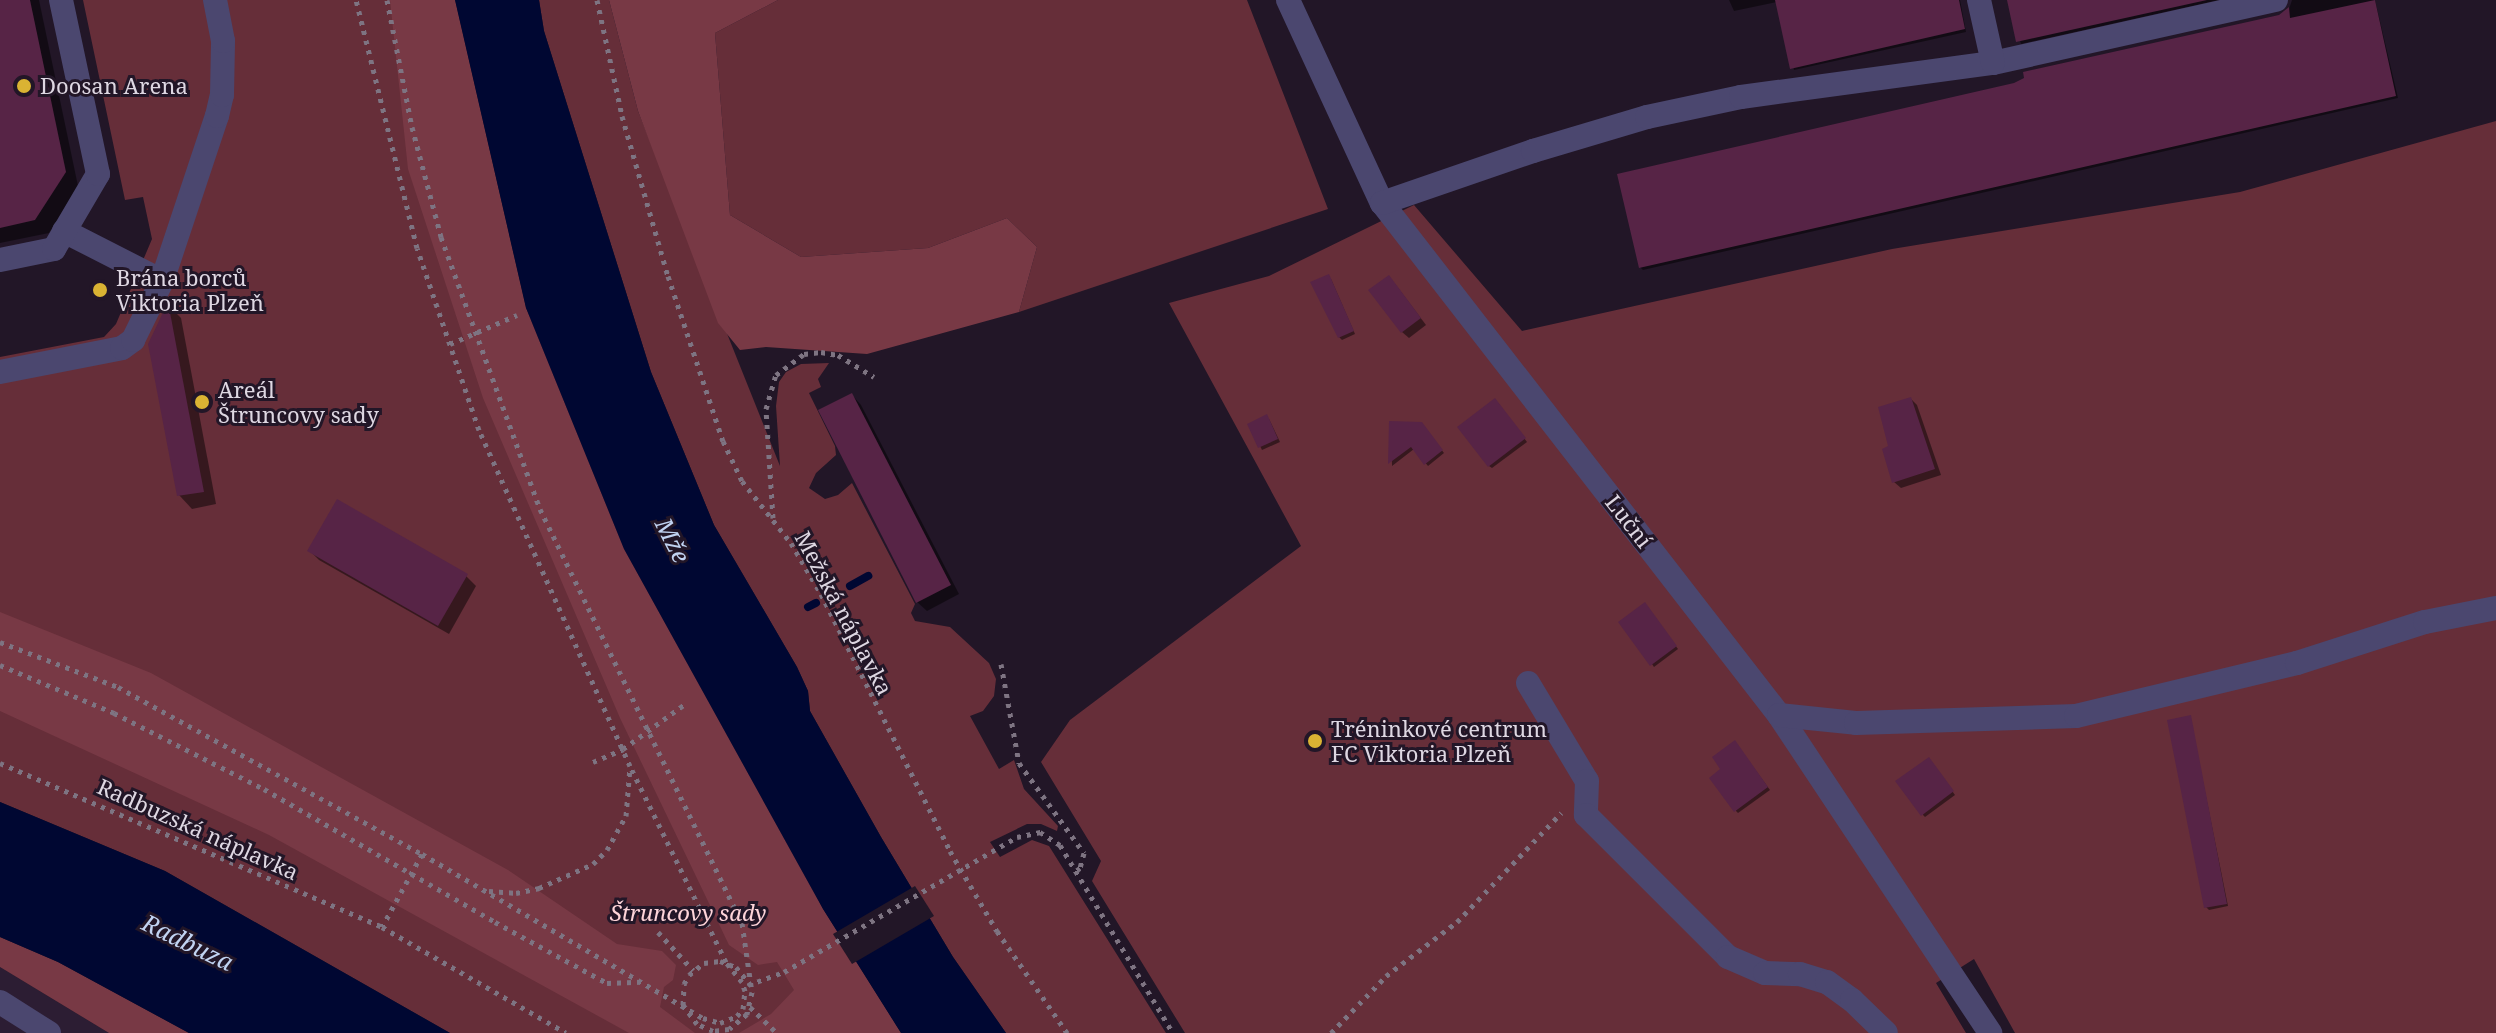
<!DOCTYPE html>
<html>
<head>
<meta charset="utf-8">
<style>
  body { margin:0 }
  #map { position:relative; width:2496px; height:1033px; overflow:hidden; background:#221627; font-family:"Noto Serif",serif }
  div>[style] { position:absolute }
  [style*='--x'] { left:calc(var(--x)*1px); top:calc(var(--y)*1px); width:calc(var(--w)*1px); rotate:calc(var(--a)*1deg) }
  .built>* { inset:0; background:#2c1d33 }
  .green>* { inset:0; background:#662e39 }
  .forest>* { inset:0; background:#783945 }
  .water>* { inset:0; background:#000732 }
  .pier>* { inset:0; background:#221627 }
  .shadow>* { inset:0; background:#0007 }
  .stream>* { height:8px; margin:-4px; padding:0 4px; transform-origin:4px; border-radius:4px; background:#000732 }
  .building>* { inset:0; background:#572446 }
  .path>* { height:5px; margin-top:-2.5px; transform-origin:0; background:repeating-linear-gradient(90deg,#7e7482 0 4px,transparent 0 10px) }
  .minor>* { height:24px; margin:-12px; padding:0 12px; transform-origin:12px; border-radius:12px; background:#4b476f }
  .dots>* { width:22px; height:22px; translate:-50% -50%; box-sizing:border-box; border:4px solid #221627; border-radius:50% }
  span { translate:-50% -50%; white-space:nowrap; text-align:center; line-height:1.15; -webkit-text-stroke:6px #221627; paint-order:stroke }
  .poi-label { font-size:22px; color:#ded7e2 }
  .left { translate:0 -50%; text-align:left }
  .street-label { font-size:22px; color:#ded7e2 }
  .park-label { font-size:22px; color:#fed4d9; font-style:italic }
  .water-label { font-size:24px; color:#c1d3f2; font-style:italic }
</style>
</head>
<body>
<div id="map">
  <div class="built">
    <i style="clip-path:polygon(0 967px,109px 1033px,0 1033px)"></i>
  </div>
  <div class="green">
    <i style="clip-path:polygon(83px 0,455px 0,526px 308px,823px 909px,901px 1033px,450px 1033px,165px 871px,0 802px,0 357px,104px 337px,116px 324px,152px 239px,143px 197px,125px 200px)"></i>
    <i style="clip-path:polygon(539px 0,609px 0,638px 111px,780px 466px,776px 406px,779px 382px,786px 372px,801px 364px,829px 363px,818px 379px,821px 387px,809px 393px,835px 446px,836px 455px,816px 473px,809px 488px,825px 499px,838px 495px,852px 483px,915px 604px,911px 613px,915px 621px,950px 627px,989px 663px,996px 679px,994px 696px,983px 711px,970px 716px,999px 769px,1014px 760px,1024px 789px,1058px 826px,1057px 831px,1041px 824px,1027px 824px,990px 842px,1000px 857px,1032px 840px,1049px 846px,1166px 1033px,1006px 1033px,953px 957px,881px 837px,810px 711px,808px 691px,797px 667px,714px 525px,651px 372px,544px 31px)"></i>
    <i style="clip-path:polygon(778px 0,1247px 0,1328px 209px,1019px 312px,1037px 247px,1007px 218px,928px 248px,801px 257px,730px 215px,715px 33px)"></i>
    <i style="clip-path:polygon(2496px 121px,2496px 1033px,2015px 1033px,1974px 959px,1936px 983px,1966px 1033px,1185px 1033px,1092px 881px,1101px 861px,1041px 762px,1070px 720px,1301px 546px,1169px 303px,1269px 276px,1414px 205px,1522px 331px,1892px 249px,2240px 192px)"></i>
  </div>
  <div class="forest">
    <i style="clip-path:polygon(390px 0,455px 0,526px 308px,624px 549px,823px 909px,901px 1033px,739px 1033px,771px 1014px,794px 990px,777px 962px,758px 965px,729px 945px,620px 718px,483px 398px,408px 169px)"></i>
    <i style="clip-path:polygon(609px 0,778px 0,715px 33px,730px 215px,801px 257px,928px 248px,1007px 218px,1037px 247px,1019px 312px,867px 354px,766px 347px,740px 350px,718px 323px,638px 111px)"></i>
    <i style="clip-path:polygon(0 612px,151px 673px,508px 870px,617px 944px,662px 951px,676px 965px,673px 980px,664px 987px,660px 1007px,695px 1033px,629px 1033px,269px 835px,0 711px)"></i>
    <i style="clip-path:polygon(0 937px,58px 962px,189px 1033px,109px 1033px,0 967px)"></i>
  </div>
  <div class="water">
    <i style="clip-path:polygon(455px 0,539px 0,544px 31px,651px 372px,714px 525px,797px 667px,808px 691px,810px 711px,881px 837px,953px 957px,1006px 1033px,901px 1033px,823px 909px,624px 549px,526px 308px)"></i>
    <i style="clip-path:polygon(0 802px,165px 871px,450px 1033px,189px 1033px,58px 962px,0 937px)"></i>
  </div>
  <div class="pier">
    <i style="clip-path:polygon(915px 886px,934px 916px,852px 964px,833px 934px)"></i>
  </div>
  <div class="shadow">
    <i style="clip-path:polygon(0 0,39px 0,78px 186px,49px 233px,0 243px)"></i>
    <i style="clip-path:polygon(1729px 0,1960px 0,1966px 32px,1794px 70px,1777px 2px,1734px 11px)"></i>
    <i style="clip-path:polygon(2009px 0,2219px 0,2021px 44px)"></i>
    <i style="clip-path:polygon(2292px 0,2375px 0,2398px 98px,1643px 270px,1640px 267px,2015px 85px,2280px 17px,2288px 12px)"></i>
    <i style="clip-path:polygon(1331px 279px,1355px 334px,1342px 340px,1339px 337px)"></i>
    <i style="clip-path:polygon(1395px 284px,1426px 325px,1409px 338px,1402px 332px)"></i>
    <i style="clip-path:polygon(169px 306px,181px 318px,216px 504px,192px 509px,179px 495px,150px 344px)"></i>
    <i style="clip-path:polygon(852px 395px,861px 405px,959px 594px,927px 611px,917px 602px)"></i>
    <i style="clip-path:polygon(1911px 399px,1917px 405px,1941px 475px,1901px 488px,1894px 482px,1891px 448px)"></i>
    <i style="clip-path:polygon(1498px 403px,1527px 442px,1492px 468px,1489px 466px)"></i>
    <i style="clip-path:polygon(1269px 419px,1280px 442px,1262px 450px,1250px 425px)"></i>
    <i style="clip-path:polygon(1391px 423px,1424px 427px,1444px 453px,1428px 466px,1414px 449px,1392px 466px)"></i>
    <i style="clip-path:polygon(309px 550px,466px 576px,476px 586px,449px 634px,319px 560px)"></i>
    <i style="clip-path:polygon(1647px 607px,1678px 649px,1654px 667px,1652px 664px)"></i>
    <i style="clip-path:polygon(2190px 717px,2228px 906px,2209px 910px,2206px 907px)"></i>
    <i style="clip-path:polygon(1737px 745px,1770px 790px,1738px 813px,1736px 811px)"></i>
    <i style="clip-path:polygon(1931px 762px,1955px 795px,1925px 817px,1923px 815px)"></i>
  </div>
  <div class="stream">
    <i style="--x:850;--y:586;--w:21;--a:-29"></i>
    <i style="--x:808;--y:607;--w:9;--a:-27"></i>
  </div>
  <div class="building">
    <i style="clip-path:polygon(0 0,30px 0,66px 172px,35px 220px,0 228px)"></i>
    <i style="clip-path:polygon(1775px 0,1959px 0,1965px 29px,1790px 69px)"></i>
    <i style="clip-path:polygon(2007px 0,2207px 0,2016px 42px)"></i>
    <i style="clip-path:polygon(2375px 0,2396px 96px,1639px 268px,1617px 174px,2014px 83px,2024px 78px,2023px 72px,2279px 15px,2289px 7px,2290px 18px)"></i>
    <i style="clip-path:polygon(1329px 274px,1354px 331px,1338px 338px,1310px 282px)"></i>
    <i style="clip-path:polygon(1389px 275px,1421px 318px,1401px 333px,1368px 290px)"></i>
    <i style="clip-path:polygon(168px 302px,204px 492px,177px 496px,148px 344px)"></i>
    <i style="clip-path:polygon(852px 393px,951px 585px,916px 603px,818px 410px)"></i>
    <i style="clip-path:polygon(1911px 397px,1935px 469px,1892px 483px,1882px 449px,1888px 446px,1878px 407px)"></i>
    <i style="clip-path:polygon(1495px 398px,1526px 438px,1488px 467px,1457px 427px)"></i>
    <i style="clip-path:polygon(1267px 414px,1278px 439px,1258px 448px,1247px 424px)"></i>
    <i style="clip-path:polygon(1389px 421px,1422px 422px,1443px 450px,1424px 465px,1411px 447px,1388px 464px)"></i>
    <i style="clip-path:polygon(337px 499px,468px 574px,438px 626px,307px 551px)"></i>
    <i style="clip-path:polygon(1645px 602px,1677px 646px,1650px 666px,1618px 622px)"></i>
    <i style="clip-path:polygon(2191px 715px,2227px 904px,2204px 908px,2167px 720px)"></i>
    <i style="clip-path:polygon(1735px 740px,1768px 787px,1734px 812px,1709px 778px,1720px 769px,1712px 757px)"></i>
    <i style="clip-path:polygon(1929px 757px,1954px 791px,1921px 816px,1895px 781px)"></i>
  </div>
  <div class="path">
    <i style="--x:387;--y:0;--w:129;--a:78.9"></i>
    <i style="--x:412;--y:127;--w:114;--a:75.2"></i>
    <i style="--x:441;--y:237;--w:289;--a:70"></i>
    <i style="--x:540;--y:509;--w:461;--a:64"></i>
    <i style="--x:742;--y:923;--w:70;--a:81.8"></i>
    <i style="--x:752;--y:992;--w:23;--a:103"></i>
    <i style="--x:747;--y:1014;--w:23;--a:140"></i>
    <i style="--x:729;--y:1029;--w:16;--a:173"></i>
    <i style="--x:713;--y:1031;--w:17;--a:-156"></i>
    <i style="--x:697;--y:1024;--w:24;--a:-126"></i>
    <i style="--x:683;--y:1005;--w:21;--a:-87"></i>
    <i style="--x:684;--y:984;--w:10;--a:-61"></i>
    <i style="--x:689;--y:975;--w:19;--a:-39"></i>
    <i style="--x:704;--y:963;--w:16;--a:-7"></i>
    <i style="--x:720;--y:961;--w:17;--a:21"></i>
    <i style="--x:736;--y:967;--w:22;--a:51"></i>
    <i style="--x:597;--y:0;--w:119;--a:77.8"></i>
    <i style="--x:622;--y:116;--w:166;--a:74"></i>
    <i style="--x:668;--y:276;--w:174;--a:71.6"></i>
    <i style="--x:723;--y:441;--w:44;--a:64.6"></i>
    <i style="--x:742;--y:481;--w:79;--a:51.7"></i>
    <i style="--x:791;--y:543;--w:59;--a:59.5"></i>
    <i style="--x:821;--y:594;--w:288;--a:63.3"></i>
    <i style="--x:950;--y:851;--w:93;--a:59.6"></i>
    <i style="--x:997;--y:931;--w:124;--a:55.5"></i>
    <i style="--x:450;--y:344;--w:73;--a:-23.4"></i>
    <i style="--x:773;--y:518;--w:109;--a:-93.7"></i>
    <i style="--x:766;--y:409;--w:35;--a:-74"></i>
    <i style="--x:776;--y:375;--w:35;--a:-37"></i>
    <i style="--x:804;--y:354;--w:17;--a:-7"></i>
    <i style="--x:821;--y:352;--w:17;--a:10"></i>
    <i style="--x:838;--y:355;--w:42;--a:31.4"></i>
    <i style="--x:0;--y:642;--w:126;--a:20.9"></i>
    <i style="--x:118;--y:687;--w:347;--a:28.8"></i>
    <i style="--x:422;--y:854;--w:325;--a:30.3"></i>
    <i style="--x:703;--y:1018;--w:18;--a:16"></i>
    <i style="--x:720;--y:1023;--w:18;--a:-22"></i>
    <i style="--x:737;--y:1016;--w:9;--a:-49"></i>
    <i style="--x:743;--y:1009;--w:18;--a:-84"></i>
    <i style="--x:745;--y:991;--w:9;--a:-108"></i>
    <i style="--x:742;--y:982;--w:26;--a:-129"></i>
    <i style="--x:726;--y:962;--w:218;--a:-116.1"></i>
    <i style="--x:630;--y:766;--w:368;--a:-114.2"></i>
    <i style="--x:479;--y:430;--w:192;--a:-108.8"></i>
    <i style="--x:417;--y:248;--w:255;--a:-103.8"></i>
    <i style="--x:1001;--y:664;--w:101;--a:79.7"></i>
    <i style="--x:1019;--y:763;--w:111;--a:54.2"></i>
    <i style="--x:1084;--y:853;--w:16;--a:105"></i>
    <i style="--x:1080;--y:868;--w:9;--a:144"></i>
    <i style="--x:0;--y:665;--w:124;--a:22.8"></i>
    <i style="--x:114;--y:713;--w:168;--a:26.9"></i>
    <i style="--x:264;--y:789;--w:267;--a:29.9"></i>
    <i style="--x:495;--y:922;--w:128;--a:28.6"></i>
    <i style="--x:607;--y:983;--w:33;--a:-2"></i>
    <i style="--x:593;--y:762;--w:33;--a:-23"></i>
    <i style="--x:623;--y:749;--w:77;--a:-36"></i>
    <i style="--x:0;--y:763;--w:416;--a:23.2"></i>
    <i style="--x:422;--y:854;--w:83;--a:118.7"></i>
    <i style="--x:382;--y:927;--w:212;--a:29.9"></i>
    <i style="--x:489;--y:891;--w:27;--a:4"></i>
    <i style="--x:516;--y:893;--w:24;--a:-12"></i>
    <i style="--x:539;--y:888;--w:59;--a:-24"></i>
    <i style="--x:593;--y:864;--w:20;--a:-45"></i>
    <i style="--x:607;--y:850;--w:39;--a:-61"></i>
    <i style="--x:626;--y:816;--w:49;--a:-85.3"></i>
    <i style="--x:658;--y:932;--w:52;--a:47.4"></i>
    <i style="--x:748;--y:985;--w:38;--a:-20"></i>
    <i style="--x:784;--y:972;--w:269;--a:-30.1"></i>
    <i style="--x:1017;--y:837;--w:24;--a:-12"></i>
    <i style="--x:1040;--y:832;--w:24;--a:33"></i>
    <i style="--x:1060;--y:845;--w:219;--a:59"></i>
    <i style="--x:750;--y:1007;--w:37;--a:44"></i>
    <i style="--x:1331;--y:1033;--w:79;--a:-46"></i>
    <i style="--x:1386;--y:976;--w:89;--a:-37.3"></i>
    <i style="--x:1457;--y:922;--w:151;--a:-46.3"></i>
  </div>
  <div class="minor">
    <i style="--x:1288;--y:0;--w:224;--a:65.2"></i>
    <i style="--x:1382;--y:203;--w:648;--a:52.21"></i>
    <i style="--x:1779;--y:715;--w:382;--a:56.4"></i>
    <i style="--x:1993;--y:63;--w:290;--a:-12.6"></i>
    <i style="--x:1382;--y:203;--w:160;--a:-19"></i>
    <i style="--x:1533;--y:151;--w:119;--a:-16.6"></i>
    <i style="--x:1647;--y:117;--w:96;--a:-12"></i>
    <i style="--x:1741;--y:97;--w:254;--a:-7.7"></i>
    <i style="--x:1993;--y:63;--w:65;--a:-102.5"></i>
    <i style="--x:64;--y:231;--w:110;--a:27"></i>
    <i style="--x:0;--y:260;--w:55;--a:-11.5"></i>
    <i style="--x:54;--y:249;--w:87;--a:-59.6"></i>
    <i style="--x:98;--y:174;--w:178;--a:-102"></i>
    <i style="--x:0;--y:372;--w:124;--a:-11.1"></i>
    <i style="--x:122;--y:348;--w:14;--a:-36"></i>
    <i style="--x:133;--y:340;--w:66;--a:-63.8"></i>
    <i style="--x:162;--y:281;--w:174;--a:-71.6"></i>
    <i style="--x:217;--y:116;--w:22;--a:-77"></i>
    <i style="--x:222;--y:95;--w:54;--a:-88.9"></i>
    <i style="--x:223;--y:41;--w:42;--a:-101"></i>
    <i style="--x:1528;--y:683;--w:114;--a:59"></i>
    <i style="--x:1587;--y:781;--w:34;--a:92"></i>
    <i style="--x:1586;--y:815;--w:201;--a:45"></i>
    <i style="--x:1728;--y:957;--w:40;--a:23.4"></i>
    <i style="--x:1765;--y:973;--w:35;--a:2"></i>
    <i style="--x:1800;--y:974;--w:28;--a:17"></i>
    <i style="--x:1827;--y:982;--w:31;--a:36"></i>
    <i style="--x:1852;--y:1000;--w:47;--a:44.1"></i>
    <i style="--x:1779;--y:715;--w:77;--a:5.9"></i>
    <i style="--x:1856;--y:723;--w:220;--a:-1.8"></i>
    <i style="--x:2076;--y:716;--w:227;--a:-13.5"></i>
    <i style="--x:2297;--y:663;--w:134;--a:-17.8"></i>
    <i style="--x:2425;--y:622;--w:72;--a:-11.2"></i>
    <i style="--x:0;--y:1002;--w:58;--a:32.3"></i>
  </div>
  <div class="dots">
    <i style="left:24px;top:86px;background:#dab333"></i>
    <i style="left:100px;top:290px;background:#dab333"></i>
    <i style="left:202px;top:402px;background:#dab333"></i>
    <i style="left:1315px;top:741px;background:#dab333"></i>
  </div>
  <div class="poi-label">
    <span class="left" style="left:40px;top:86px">Doosan Arena</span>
    <span class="left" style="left:116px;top:290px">Brána borců<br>Viktoria Plzeň</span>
    <span class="left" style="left:218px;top:402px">Areál<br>Štruncovy sady</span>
    <span class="left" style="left:1331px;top:741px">Tréninkové centrum<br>FC Viktoria Plzeň</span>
  </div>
  <div class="street-label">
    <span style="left:1629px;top:521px;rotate:52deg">Luční</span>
    <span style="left:844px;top:613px;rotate:62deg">Mežská náplavka</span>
    <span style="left:198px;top:829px;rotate:24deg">Radbuzská náplavka</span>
  </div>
  <div class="park-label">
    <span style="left:688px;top:913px">Štruncovy sady</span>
  </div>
  <div class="water-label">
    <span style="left:673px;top:540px;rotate:63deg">Mže</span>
    <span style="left:188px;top:942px;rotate:26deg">Radbuza</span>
  </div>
</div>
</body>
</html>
